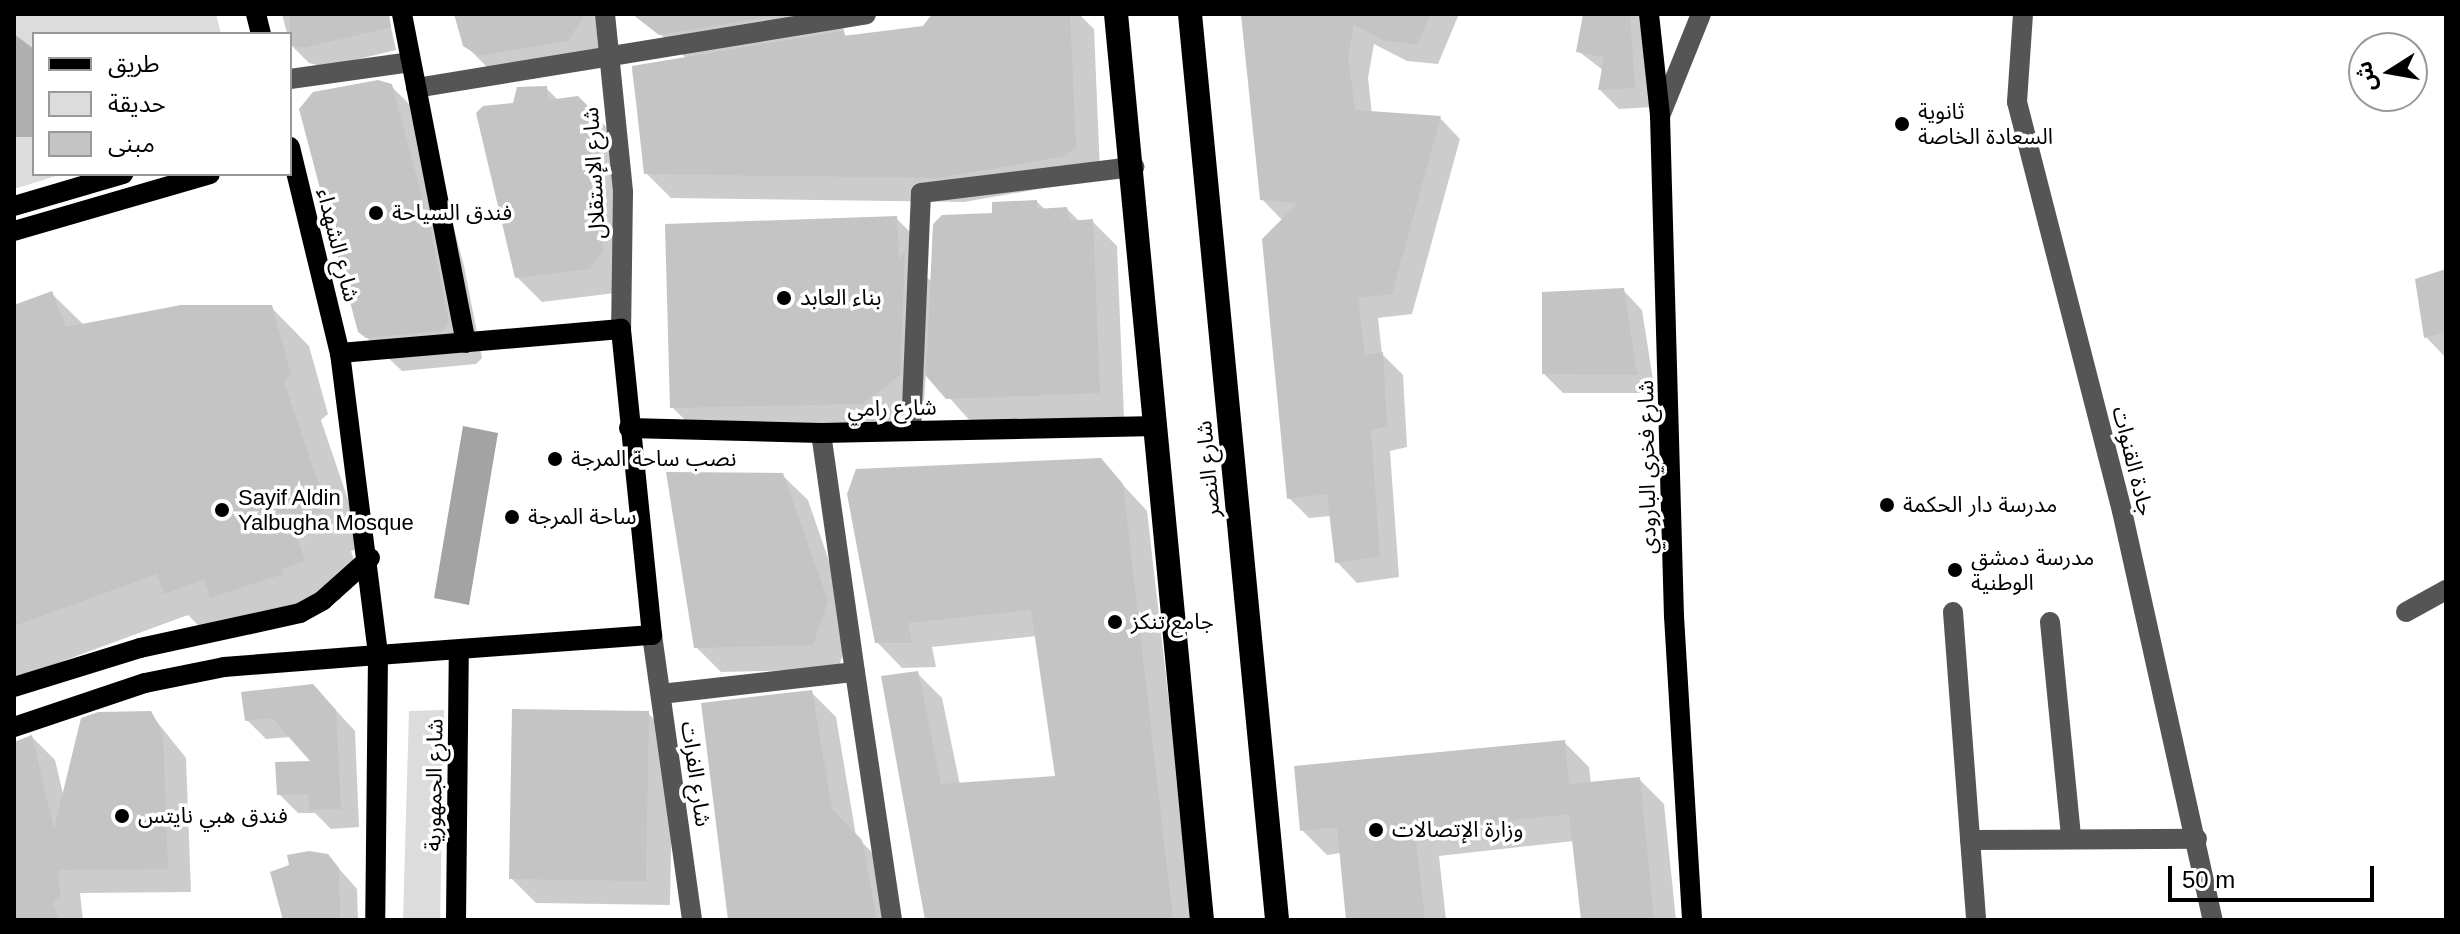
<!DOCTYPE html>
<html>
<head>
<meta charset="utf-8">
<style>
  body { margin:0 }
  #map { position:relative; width:2460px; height:934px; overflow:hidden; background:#fff; font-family:Helvetica,"Noto Sans Arabic",sans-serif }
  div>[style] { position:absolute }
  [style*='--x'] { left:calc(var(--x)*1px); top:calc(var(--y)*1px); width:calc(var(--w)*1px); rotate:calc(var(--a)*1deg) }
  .green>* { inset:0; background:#dcdcdc }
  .water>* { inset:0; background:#a3a3a3 }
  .shadow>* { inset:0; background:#0003 }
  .building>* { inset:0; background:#c4c4c4 }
  .minor>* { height:20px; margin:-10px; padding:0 10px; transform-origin:10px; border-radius:10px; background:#555 }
  .major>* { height:20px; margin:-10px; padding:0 10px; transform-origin:10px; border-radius:10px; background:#000 }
  .highway>* { height:24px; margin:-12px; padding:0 12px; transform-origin:12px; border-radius:12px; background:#000 }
  .dots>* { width:22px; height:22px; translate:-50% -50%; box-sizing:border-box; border:4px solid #fff; border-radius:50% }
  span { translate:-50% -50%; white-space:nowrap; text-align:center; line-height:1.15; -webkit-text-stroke:7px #fff; paint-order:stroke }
  .poi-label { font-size:22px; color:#000 }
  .left { translate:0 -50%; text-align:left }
  .street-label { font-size:22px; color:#000 }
  .frame { position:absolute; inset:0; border:16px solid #000; pointer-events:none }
  .legend { position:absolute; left:32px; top:32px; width:260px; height:144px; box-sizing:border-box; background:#fff; border:2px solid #999; margin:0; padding:10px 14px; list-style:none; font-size:24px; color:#000 }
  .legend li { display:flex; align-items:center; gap:16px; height:40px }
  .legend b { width:40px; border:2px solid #999 }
  .north { position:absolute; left:2348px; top:32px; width:80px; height:80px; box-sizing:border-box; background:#fff; border:2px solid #999; border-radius:50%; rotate:259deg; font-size:22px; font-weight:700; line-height:32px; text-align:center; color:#000 }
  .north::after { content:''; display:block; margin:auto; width:28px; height:36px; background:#000; clip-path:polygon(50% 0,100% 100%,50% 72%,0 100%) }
  .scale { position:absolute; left:2168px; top:866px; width:206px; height:36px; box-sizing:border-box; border:4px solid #000; border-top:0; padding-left:10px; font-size:24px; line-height:28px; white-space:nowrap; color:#000; -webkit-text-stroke:6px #fff; paint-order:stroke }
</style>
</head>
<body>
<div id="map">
  <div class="green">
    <i style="clip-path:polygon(14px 14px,216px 14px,221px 34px,34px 34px,34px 174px,59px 175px,14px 189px)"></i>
    <i style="clip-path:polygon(444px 710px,440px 920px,403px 920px,409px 711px)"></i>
  </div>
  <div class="water">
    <i style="clip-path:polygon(463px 426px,498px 433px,469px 605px,434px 598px)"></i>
  </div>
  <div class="shadow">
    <i style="clip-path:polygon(282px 14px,388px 14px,396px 50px,325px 67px,309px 63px,290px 44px)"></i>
    <i style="clip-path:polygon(456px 14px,601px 14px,605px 46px,593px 65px,490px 70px,465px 45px)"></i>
    <i style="clip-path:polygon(639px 14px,839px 14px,853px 60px,1027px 14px,1079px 14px,1094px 29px,1100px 171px,1090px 180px,964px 202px,671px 198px,646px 173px,632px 70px,688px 60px)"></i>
    <i style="clip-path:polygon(1241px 14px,1459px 14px,1438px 64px,1407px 61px,1374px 44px,1368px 78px,1372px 114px,1440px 118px,1460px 139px,1412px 314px,1378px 318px,1382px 354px,1403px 375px,1407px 447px,1390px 451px,1399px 577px,1357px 583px,1337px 562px,1331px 516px,1309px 518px,1289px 498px,1283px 221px,1262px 199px)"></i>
    <i style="clip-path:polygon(1585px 14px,1647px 14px,1653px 107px,1619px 109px,1600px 90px,1604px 71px,1578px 51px)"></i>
    <i style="clip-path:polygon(14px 34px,34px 49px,34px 137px,14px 137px)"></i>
    <i style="clip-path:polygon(391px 86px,425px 120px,464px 266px,482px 358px,476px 364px,402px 371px,360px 331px)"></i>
    <i style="clip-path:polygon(546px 88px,559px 101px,587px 107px,612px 133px,615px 293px,542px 302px,517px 277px,515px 105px)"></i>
    <i style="clip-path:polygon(1036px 201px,1046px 210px,1067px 209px,1080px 222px,1092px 221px,1117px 246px,1124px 417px,972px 423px,926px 372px,924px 400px,889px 428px,697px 432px,672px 407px,896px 218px,921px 243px,922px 273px,932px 282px,994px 215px)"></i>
    <i style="clip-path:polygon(2446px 271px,2446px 356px,2445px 357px,2426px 337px,2417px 281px)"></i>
    <i style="clip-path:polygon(1623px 290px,1642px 310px,1655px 393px,1563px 393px,1544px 374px)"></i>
    <i style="clip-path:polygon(51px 293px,84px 325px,271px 307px,309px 346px,328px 414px,321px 420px,364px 547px,351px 551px,357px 569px,334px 576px,341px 599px,319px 607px,320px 612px,250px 635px,236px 620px,204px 631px,188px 615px,14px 679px,14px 307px)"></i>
    <i style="clip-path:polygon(1100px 460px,1147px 511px,1194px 920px,927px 920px,917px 673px,942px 698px,960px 785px,1057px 778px,1037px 636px,932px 647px,936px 667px,902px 668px,877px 642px)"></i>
    <i style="clip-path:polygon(782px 475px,808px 500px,852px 628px,838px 669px,721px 672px,696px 647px)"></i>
    <i style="clip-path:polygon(811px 692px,836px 717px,856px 836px,886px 867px,896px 920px,730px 920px)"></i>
    <i style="clip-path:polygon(332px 706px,355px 731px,359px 827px,331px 829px,315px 813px,298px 813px,279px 794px,314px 763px,291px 737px,266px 739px,247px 720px)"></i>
    <i style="clip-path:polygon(150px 713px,186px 758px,191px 892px,80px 893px,83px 920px,14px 920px,14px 745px,32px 737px,55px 760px,64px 798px)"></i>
    <i style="clip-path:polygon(648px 713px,673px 738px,670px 905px,536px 903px,511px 878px)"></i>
    <i style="clip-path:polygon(1564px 742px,1589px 767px,1591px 784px,1639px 779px,1664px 804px,1676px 920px,1583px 920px,1574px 841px,1439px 856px,1446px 920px,1348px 920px,1341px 853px,1327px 855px,1302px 830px)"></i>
    <i style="clip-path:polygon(328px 856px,357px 889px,358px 920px,285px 920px)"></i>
  </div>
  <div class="building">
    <i style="clip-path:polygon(290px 14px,389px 14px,391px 27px,304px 48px,290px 45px)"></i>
    <i style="clip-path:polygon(454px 14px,585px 14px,568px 41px,479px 56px,463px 46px)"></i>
    <i style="clip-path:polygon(632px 14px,786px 14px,659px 35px)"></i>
    <i style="clip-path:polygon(932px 14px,1070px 14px,1076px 146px,1065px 156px,938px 178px,644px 174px,632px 66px,843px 31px,843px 36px,923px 26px)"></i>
    <i style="clip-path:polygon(1241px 14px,1430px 14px,1418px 44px,1385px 41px,1354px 25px,1348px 57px,1355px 110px,1441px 116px,1392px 294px,1358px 298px,1365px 355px,1383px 352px,1387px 426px,1371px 430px,1380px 556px,1335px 563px,1327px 494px,1287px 499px,1262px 239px,1298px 203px,1260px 200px)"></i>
    <i style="clip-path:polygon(1583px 14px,1630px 14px,1635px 88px,1598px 90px,1604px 57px,1576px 52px)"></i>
    <i style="clip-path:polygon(378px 80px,392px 84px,431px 231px,449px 323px,442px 331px,366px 338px,358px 332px,299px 109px,313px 92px)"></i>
    <i style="clip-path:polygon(547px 86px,548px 100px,578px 96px,588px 106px,603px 251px,590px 269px,515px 278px,476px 113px,483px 106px,513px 103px,517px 87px)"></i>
    <i style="clip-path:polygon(1037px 200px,1037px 209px,1067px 207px,1070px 221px,1093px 219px,1100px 393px,946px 399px,926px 376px,933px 224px,942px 215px,992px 213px,992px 202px)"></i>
    <i style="clip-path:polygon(897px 216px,899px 259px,905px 252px,900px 375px,863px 404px,670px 408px,665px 224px)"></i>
    <i style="clip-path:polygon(2446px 269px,2446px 332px,2424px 338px,2415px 279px)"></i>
    <i style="clip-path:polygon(1624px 288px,1637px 375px,1542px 374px,1542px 292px)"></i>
    <i style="clip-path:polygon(52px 291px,66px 327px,181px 305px,272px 305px,291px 375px,284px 382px,327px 509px,314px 513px,320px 531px,297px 538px,305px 561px,282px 569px,283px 574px,210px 598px,204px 580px,164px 594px,157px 574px,14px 626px,14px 305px)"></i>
    <i style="clip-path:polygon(1101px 458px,1123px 484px,1173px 920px,925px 920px,881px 676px,918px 671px,941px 784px,1055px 776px,1031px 610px,908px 623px,912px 643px,875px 643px,847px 494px,856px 469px)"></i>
    <i style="clip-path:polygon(666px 472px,783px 473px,828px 601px,813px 645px,694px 648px)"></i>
    <i style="clip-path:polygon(313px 684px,336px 710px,341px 809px,310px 810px,308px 794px,277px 795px,275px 762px,310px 761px,272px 718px,245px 721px,241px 692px)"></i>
    <i style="clip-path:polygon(812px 690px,832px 809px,862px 840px,877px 920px,728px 920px,701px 703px)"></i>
    <i style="clip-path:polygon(512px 709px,649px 711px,646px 881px,509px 879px)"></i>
    <i style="clip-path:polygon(151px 711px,163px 733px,168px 869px,58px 870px,60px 896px,53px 903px,59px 920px,14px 920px,14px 742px,32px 735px,54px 829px,81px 718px,98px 712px)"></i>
    <i style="clip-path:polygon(1565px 740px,1569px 784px,1640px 777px,1654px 919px,1581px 920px,1569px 814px,1415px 832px,1425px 920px,1346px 920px,1337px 827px,1300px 831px,1294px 766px)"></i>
    <i style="clip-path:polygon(309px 851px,328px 854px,339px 868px,340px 920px,283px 920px,270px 872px,289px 865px,287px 855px)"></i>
  </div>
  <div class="minor">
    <i style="--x:605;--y:14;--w:179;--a:84.2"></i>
    <i style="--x:623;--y:192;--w:137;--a:90.8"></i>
    <i style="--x:2023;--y:14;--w:88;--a:93.9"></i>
    <i style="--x:2017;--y:102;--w:422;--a:75.6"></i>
    <i style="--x:2122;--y:511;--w:419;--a:77.5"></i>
    <i style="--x:290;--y:79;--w:122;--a:-8"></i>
    <i style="--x:416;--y:88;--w:456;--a:-9.3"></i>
    <i style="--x:1660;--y:116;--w:110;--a:-68.1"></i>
    <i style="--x:911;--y:431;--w:238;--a:-87.6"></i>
    <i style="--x:921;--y:193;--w:215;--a:-7"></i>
    <i style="--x:1953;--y:612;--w:309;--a:85.7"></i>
    <i style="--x:2406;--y:612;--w:46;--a:-28.8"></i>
    <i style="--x:2050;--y:622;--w:217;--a:84.4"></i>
    <i style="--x:652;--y:635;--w:288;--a:82"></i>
    <i style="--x:855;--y:672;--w:251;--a:81.5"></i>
    <i style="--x:661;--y:694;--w:195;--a:-6.5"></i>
    <i style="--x:855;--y:672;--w:241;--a:-98.1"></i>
    <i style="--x:1970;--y:840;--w:227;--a:-0.3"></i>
  </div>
  <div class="major">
    <i style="--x:256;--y:14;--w:21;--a:76"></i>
    <i style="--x:402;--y:14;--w:335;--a:79"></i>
    <i style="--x:1649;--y:14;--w:103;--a:83.8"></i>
    <i style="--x:1660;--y:116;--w:500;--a:88.4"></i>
    <i style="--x:1674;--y:616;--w:305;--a:86.6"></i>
    <i style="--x:290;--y:147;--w:212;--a:76.4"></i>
    <i style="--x:340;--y:353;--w:304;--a:82.8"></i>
    <i style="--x:378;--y:655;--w:275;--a:-4.2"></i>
    <i style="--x:652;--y:635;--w:308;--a:-95.8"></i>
    <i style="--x:621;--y:329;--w:282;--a:175.1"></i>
    <i style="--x:14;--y:206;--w:114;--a:-16.4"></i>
    <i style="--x:14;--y:231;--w:204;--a:-16.2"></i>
    <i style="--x:629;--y:428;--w:192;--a:1.5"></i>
    <i style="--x:821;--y:433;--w:336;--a:-1.2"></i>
    <i style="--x:14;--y:687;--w:132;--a:-17.2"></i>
    <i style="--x:140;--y:648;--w:164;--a:-12.3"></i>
    <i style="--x:300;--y:613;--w:26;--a:-29"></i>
    <i style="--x:323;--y:600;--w:63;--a:-41.8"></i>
    <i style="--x:14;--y:727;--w:138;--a:-18.6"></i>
    <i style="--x:145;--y:683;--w:81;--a:-11.4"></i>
    <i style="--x:224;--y:667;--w:154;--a:-4.5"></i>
    <i style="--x:378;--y:655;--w:265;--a:90.6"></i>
    <i style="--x:456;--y:920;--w:270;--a:-89.4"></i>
  </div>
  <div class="highway">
    <i style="--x:1116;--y:14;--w:910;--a:84.58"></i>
    <i style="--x:1190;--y:14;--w:910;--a:84.51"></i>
  </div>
  <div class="dots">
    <i style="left:1902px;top:124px;background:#000"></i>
    <i style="left:376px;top:213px;background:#000"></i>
    <i style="left:784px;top:298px;background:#000"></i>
    <i style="left:555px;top:459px;background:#000"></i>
    <i style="left:1887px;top:505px;background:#000"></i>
    <i style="left:222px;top:510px;background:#000"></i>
    <i style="left:512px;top:517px;background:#000"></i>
    <i style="left:1955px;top:570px;background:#000"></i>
    <i style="left:1115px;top:622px;background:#000"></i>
    <i style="left:122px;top:816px;background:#000"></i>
    <i style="left:1376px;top:830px;background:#000"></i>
  </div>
  <div class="poi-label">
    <span class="left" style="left:1918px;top:124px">ثانوية<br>السعادة الخاصة</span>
    <span class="left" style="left:392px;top:213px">فندق السياحة</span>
    <span class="left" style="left:800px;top:298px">بناء العابد</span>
    <span class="left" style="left:571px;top:459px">نصب ساحة المرجة</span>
    <span class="left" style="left:238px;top:510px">Sayif Aldin<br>Yalbugha Mosque</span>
    <span class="left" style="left:1903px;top:505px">مدرسة دار الحكمة</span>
    <span class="left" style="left:528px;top:517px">ساحة المرجة</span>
    <span class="left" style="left:1971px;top:570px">مدرسة دمشق<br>الوطنية</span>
    <span class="left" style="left:1131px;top:622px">جامع تنكز</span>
    <span class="left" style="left:138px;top:816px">فندق هبي نايتس</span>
    <span class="left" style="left:1392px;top:830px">وزارة الإتصالات</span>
  </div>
  <div class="street-label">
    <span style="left:594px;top:173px;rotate:-93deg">شارع الإستقلال</span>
    <span style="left:338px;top:245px;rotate:76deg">شارع الشهداء</span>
    <span style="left:892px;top:408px;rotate:-1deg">شارع رامي</span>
    <span style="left:2133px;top:461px;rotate:76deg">جادة القنوات</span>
    <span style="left:1647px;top:467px;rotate:-91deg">شارع فخري البارودي</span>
    <span style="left:1208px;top:469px;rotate:-95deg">شارع النصر</span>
    <span style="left:696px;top:774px;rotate:82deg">شارع الفرات</span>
    <span style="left:434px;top:785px;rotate:-89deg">شارع الجمهورية</span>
  </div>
  <div class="frame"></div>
  <ul class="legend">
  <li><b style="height:10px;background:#000"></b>طريق</li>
  <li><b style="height:22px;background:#dcdcdc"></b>حديقة</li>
  <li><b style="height:22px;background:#c4c4c4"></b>مبنى</li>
  </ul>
  <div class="north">ش</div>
  <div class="scale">50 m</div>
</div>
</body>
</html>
